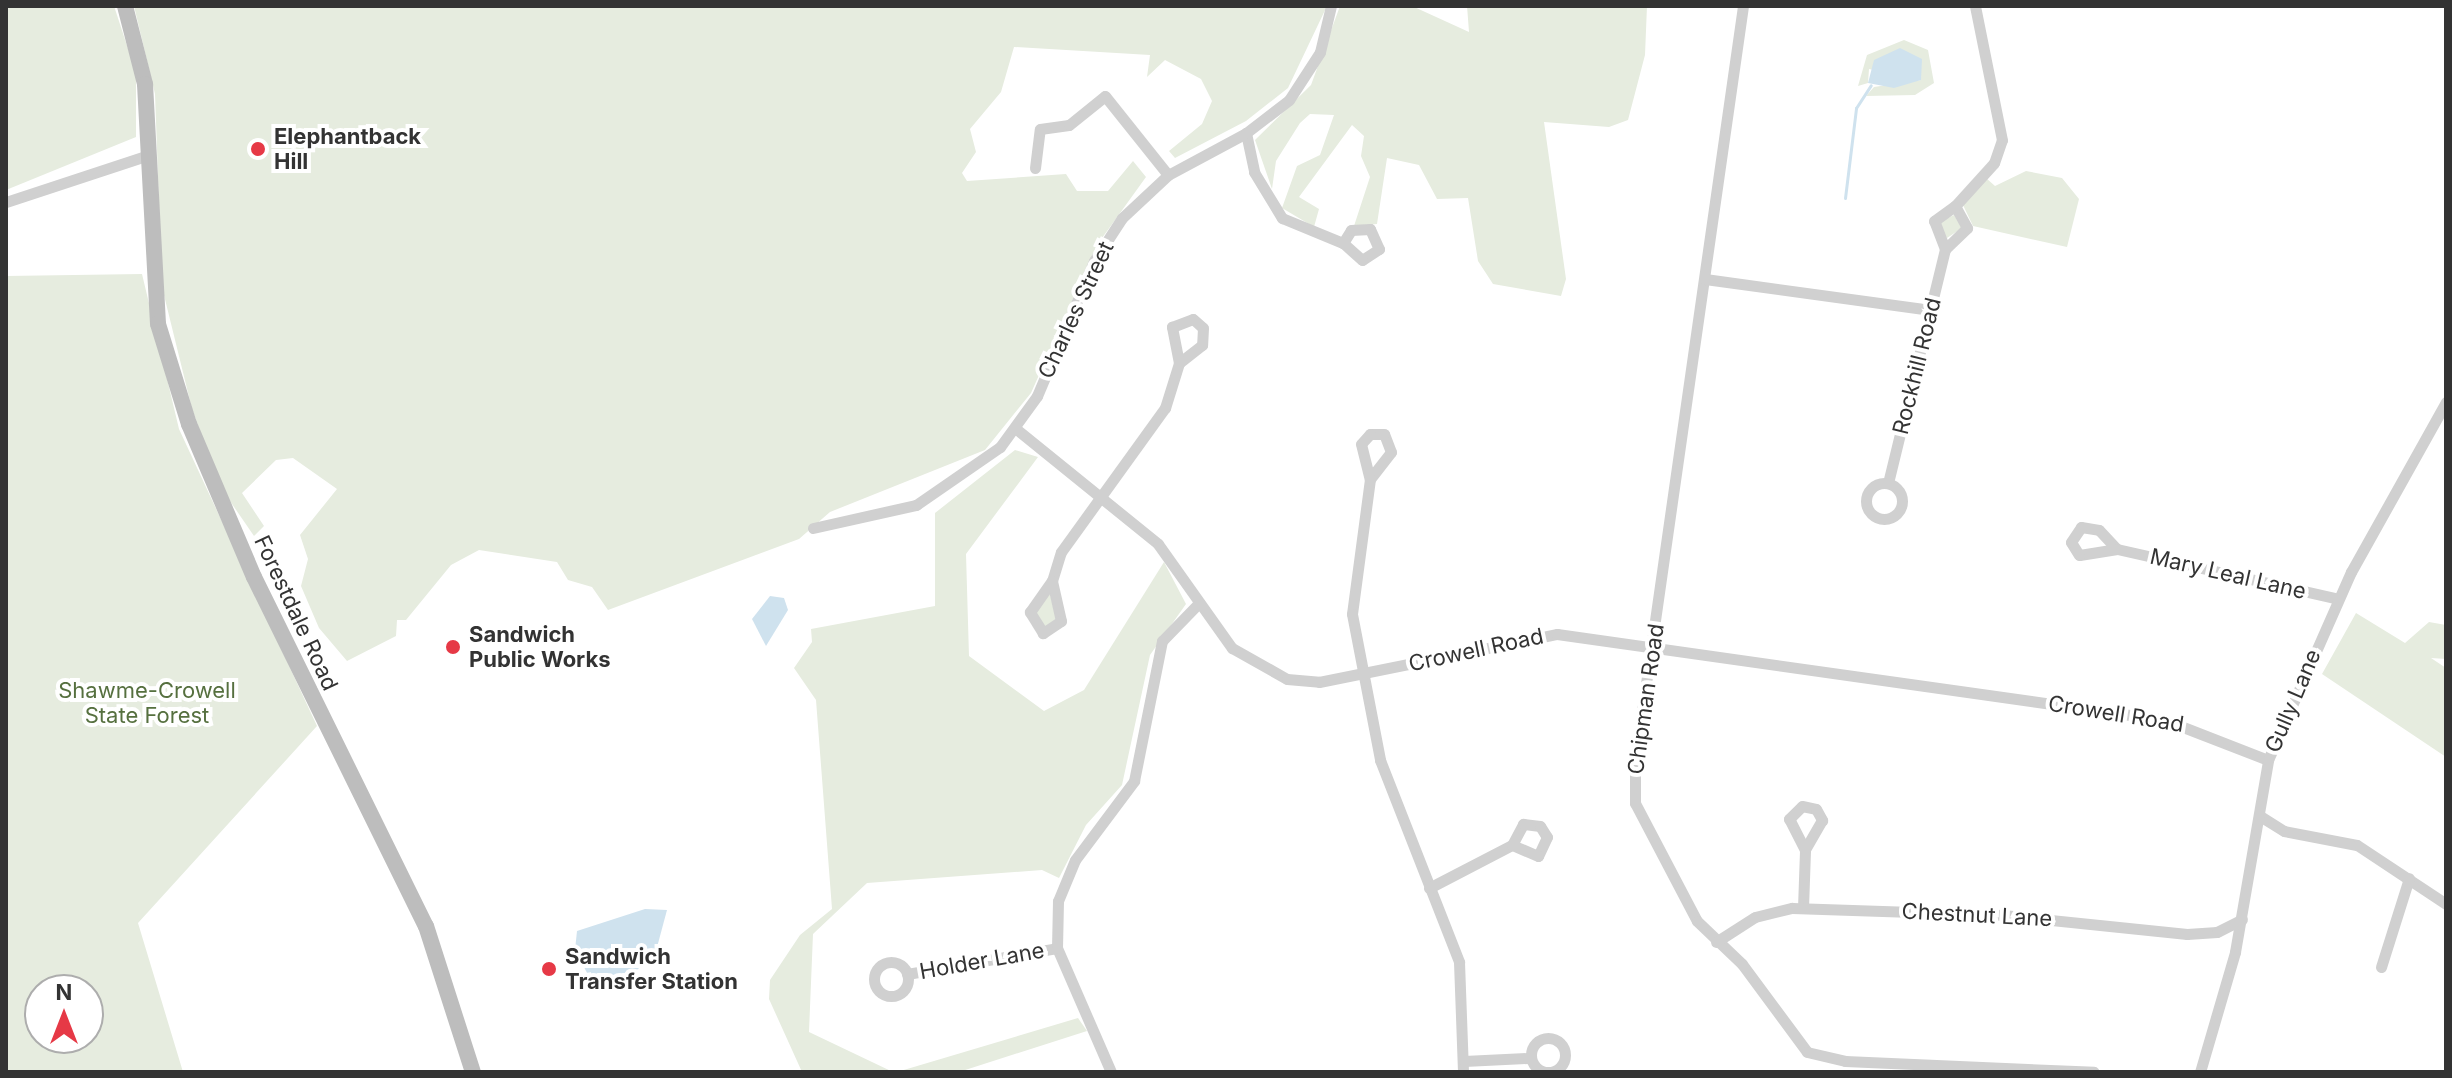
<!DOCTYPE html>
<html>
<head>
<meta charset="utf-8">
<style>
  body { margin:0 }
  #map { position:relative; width:2452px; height:1078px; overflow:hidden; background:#fff; font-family:Inter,sans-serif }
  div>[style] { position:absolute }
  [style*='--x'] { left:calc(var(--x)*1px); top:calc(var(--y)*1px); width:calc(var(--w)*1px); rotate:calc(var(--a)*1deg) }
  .green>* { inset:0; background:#e6ecdf }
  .water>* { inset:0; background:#cfe2ee }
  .stream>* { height:3px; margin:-1.5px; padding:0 1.5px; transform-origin:1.5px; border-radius:1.5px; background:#cfe2ee }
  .minor>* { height:11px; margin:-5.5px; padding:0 5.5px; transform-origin:5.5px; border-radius:5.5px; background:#d0d0d0 }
  .minor>.ring { margin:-5.5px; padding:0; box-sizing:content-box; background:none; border:11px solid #d0d0d0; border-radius:50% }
  .secondary>* { height:16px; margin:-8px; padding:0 8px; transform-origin:8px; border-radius:8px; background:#bdbdbd }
  .dots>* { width:22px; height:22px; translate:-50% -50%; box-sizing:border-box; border:4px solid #fff; border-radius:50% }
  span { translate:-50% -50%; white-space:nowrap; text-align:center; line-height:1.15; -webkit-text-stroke:8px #fff; paint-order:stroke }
  .poi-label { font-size:22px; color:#333; font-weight:700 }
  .left { translate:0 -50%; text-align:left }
  .street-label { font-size:22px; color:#333 }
  .park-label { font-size:22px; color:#56703f }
  .frame { position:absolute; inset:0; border:8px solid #333; pointer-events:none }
  .north { position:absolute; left:24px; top:974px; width:80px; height:80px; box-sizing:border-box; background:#fff; border:2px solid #adadad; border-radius:50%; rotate:0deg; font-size:22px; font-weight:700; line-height:32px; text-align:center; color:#333 }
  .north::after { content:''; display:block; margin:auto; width:28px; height:36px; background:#e63946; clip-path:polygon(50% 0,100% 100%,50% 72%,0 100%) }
</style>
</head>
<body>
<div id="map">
  <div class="green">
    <i style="clip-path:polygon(6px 6px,114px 6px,136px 73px,136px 137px,6px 190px)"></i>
    <i style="clip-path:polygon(134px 6px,1327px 6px,1288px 88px,1246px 121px,1175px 158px,1169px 151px,1202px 124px,1212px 101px,1201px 79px,1165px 60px,1147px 77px,1150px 55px,1014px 47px,1001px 92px,970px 129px,976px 152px,962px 173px,967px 181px,1066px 174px,1077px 191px,1108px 191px,1133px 161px,1146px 177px,1097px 245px,1031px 393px,985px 450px,830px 512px,799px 539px,608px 610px,592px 587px,568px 580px,557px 562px,479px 550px,451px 565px,406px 620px,397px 620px,396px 636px,347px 661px,319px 628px,301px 586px,308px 559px,300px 535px,337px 489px,293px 458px,276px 460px,242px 493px,264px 526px,254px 536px,221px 488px,192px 409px,162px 287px,155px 94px)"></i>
    <i style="clip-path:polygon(1340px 6px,1412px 6px,1469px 32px,1467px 6px,1647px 6px,1645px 55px,1628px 120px,1609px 127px,1544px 122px,1566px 279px,1561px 296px,1493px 284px,1478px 261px,1468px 198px,1437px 199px,1419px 165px,1387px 158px,1377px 224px,1354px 226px,1370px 177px,1361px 156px,1364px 136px,1352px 125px,1299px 197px,1319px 209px,1314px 227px,1282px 208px,1297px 166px,1320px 155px,1334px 115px,1310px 114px,1300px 123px,1276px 161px,1272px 189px,1255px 140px,1311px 85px)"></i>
    <i style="clip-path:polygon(1904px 40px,1928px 50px,1934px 83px,1915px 95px,1866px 96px,1874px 87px,1921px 80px,1869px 69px,1868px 83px,1858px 86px,1867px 55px)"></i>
    <i style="clip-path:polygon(2026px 171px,2062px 178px,2079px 199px,2067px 247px,1973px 226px,1963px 205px,1986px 178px,1995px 186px)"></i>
    <i style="clip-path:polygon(1954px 215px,1962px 228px,1947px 238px,1938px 223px)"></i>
    <i style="clip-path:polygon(evenodd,142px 274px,179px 429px,317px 726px,138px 923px,183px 1072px,6px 1072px,6px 276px,142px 274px,40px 990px,88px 990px,88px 1038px,40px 1038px,40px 990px)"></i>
    <i style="clip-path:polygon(1015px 450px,1038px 457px,966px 554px,969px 656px,1044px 711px,1084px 690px,1164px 562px,1186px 604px,1150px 655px,1122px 785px,1086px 825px,1059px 878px,1042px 870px,867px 883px,813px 934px,809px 1032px,893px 1072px,802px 1072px,769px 999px,770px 980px,800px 935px,832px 909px,816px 700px,794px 668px,812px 642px,811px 629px,935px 606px,935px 513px)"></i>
    <i style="clip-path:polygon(1050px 594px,1057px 622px,1043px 629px,1033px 612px)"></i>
    <i style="clip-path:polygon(2356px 613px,2405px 643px,2429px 622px,2446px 625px,2446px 659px,2431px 658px,2446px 668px,2446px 757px,2322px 674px)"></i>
    <i style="clip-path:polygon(1078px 1018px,1087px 1031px,959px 1072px,897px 1072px)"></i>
  </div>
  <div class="water">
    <i style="clip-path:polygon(1900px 48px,1922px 59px,1921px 80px,1894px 88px,1868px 83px,1874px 60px)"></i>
    <i style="clip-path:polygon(770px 596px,784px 598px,788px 610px,766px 646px,752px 619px)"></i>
    <i style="clip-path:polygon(645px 909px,667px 910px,656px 951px,622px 985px,595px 988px,575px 950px,577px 931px)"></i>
  </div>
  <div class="stream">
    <i style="--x:1845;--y:198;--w:91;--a:-83"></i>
    <i style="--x:1856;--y:108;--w:27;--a:-57"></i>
  </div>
  <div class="minor">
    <i style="--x:1743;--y:6;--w:762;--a:98.15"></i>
    <i style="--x:1635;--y:760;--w:43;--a:90"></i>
    <i style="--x:1635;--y:803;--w:133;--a:62.3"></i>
    <i style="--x:1697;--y:921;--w:62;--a:43.7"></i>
    <i style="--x:1742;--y:964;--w:109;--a:53.5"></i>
    <i style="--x:1807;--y:1052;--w:39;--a:13"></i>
    <i style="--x:1845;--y:1061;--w:249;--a:2.5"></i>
    <i style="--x:1246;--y:133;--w:40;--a:78"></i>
    <i style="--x:1254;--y:172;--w:54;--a:58.7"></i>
    <i style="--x:1282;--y:218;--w:66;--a:22.3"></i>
    <i style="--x:1343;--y:243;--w:15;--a:-58"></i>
    <i style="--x:1351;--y:230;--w:19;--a:-3"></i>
    <i style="--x:1370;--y:229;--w:22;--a:66"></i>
    <i style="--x:1379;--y:249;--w:20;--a:147"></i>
    <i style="--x:1362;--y:260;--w:25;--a:-138"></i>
    <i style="--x:1035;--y:168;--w:39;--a:-83"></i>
    <i style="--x:1040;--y:129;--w:29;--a:-8"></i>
    <i style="--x:1069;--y:125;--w:46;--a:-38.9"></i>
    <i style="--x:1105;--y:96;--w:101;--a:51.4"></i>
    <i style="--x:6;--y:202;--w:151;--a:-18.2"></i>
    <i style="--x:1955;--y:206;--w:58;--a:-47.8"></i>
    <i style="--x:1994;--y:163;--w:24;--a:-71"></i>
    <i style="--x:2002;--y:140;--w:137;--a:-101.4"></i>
    <i style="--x:1955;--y:206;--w:25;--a:61"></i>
    <i style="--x:1967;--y:228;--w:30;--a:136"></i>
    <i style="--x:1945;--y:249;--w:30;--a:-111"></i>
    <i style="--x:1934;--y:221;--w:26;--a:-36"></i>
    <i style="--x:1705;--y:279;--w:228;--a:7.8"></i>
    <i style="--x:1193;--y:319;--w:13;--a:42"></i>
    <i style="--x:1203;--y:328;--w:17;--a:93"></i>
    <i style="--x:1202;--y:345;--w:29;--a:142"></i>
    <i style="--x:1179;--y:363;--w:37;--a:-101"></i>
    <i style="--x:1172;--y:327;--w:22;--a:-21"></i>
    <i style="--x:1015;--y:428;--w:184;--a:39"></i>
    <i style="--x:1158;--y:544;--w:128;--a:54.6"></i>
    <i style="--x:1232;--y:648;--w:63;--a:29.4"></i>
    <i style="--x:1287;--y:679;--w:32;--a:5"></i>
    <i style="--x:1319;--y:682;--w:243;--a:-11.4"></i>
    <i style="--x:1557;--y:634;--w:614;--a:8.05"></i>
    <i style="--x:2165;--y:720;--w:110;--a:21.2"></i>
    <i style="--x:1370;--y:479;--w:34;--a:-52"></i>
    <i style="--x:1391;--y:452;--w:19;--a:-111"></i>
    <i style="--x:1384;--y:434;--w:14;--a:180"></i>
    <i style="--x:1370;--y:434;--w:13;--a:132"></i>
    <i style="--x:1361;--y:444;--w:36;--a:76"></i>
    <i style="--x:1370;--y:479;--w:136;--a:97.6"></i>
    <i style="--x:1352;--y:614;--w:149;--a:79.1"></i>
    <i style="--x:1380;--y:760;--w:217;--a:68.6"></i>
    <i style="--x:1459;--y:962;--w:110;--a:87.9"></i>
    <i style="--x:1888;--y:483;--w:241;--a:-76.3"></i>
    <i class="ring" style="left:1866px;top:483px;width:25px;height:25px"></i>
    <i style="--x:2081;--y:527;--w:18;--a:9"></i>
    <i style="--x:2099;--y:530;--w:26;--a:47"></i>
    <i style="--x:2117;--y:549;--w:38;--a:171"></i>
    <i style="--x:2079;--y:555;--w:15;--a:-122"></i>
    <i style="--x:2071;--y:542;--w:18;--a:-56"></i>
    <i style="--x:813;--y:528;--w:106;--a:-12.6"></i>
    <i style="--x:916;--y:505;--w:102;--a:-34.6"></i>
    <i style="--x:1000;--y:447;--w:63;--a:-54"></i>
    <i style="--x:1037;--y:396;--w:147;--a:-67.1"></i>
    <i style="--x:1094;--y:261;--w:51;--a:-56.9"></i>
    <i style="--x:1122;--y:218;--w:63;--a:-43.1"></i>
    <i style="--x:1168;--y:175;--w:89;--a:-28.3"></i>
    <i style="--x:1246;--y:133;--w:54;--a:-37.5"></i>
    <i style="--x:1289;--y:100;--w:57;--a:-57.1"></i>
    <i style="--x:1320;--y:52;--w:47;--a:-76.6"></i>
    <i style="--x:2117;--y:549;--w:227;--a:12.7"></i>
    <i style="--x:1052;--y:581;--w:30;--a:-73"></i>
    <i style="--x:1061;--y:552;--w:178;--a:-54.2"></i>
    <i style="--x:1165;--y:408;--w:47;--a:-72.7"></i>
    <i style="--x:1052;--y:581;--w:41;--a:77.3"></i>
    <i style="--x:1061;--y:621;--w:22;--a:146"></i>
    <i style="--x:1043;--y:633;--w:25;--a:-122"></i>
    <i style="--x:1030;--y:612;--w:38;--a:-55"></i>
    <i style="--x:2260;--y:816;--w:28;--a:32"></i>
    <i style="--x:2284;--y:831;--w:74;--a:10.9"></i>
    <i style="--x:2357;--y:845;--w:107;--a:33.5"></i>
    <i style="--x:1429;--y:888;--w:93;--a:-27.4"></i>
    <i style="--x:1512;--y:845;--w:24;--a:-62"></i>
    <i style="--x:1523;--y:824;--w:17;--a:7"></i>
    <i style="--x:1540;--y:826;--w:13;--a:58"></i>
    <i style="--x:1547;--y:837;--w:21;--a:115"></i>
    <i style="--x:1538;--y:856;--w:28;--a:-157"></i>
    <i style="--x:1803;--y:908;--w:58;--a:-88"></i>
    <i style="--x:1805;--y:850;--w:35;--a:-117"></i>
    <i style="--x:1789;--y:819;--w:18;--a:-45"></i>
    <i style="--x:1802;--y:806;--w:14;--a:12"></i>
    <i style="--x:1816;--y:809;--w:13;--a:61"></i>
    <i style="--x:1822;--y:820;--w:34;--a:120"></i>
    <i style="--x:1716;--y:942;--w:46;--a:-32.7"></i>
    <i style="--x:1755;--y:917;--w:38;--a:-14"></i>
    <i style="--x:1792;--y:908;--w:211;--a:1.9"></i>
    <i style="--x:2003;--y:915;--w:185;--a:5.9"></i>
    <i style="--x:2187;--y:934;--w:30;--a:-4"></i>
    <i style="--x:2217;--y:932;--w:28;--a:-27"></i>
    <i class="ring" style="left:874px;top:962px;width:23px;height:23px"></i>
    <i style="--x:2381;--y:967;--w:93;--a:-72.5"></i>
    <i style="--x:907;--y:974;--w:152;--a:-9.8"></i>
    <i class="ring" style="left:1531px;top:1038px;width:23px;height:23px"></i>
    <i style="--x:1464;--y:1061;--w:64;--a:-2.7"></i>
    <i style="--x:1111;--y:1072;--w:135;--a:-113.5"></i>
    <i style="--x:1057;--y:948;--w:47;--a:-88.8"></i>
    <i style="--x:1058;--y:901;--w:44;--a:-67.5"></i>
    <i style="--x:1075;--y:860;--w:99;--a:-53.2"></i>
    <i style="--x:1134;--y:781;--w:143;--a:-78.7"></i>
    <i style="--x:1162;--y:641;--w:53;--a:-45.8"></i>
    <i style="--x:2200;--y:1072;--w:125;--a:-73.7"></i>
    <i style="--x:2235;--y:952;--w:195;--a:-80.2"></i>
    <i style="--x:2268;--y:760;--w:206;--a:-66.2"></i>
    <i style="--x:2351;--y:572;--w:195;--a:-60.8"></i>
  </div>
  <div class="secondary">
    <i style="--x:125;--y:6;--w:81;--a:75.6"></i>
    <i style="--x:145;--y:84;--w:240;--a:86.9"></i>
    <i style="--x:158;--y:324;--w:105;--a:72.8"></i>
    <i style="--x:189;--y:424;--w:166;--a:67"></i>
    <i style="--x:254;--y:577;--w:389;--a:63.8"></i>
    <i style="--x:426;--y:926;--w:153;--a:72.2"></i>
  </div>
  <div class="dots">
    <i style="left:258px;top:149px;background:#e63946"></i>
    <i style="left:453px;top:647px;background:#e63946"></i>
    <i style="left:549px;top:969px;background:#e63946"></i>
  </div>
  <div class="poi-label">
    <span class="left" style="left:274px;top:149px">Elephantback<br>Hill</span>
    <span class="left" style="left:469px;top:647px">Sandwich<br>Public Works</span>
    <span class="left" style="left:565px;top:969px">Sandwich<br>Transfer Station</span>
  </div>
  <div class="street-label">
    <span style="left:1076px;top:310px;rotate:-65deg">Charles Street</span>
    <span style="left:1917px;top:366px;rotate:-76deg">Rockhill Road</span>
    <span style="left:2228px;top:574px;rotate:13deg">Mary Leal Lane</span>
    <span style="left:296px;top:613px;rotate:65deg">Forestdale Road</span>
    <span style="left:1476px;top:650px;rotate:-12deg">Crowell Road</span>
    <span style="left:1646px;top:699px;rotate:-82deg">Chipman Road</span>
    <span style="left:2293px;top:701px;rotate:-67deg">Gully Lane</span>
    <span style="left:2116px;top:714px;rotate:9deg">Crowell Road</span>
    <span style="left:1977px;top:915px;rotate:3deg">Chestnut Lane</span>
    <span style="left:982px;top:961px;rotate:-10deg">Holder Lane</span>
  </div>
  <div class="park-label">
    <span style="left:147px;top:703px">Shawme-Crowell<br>State Forest</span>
  </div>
  <div class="frame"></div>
  <div class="north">N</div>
</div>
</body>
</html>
